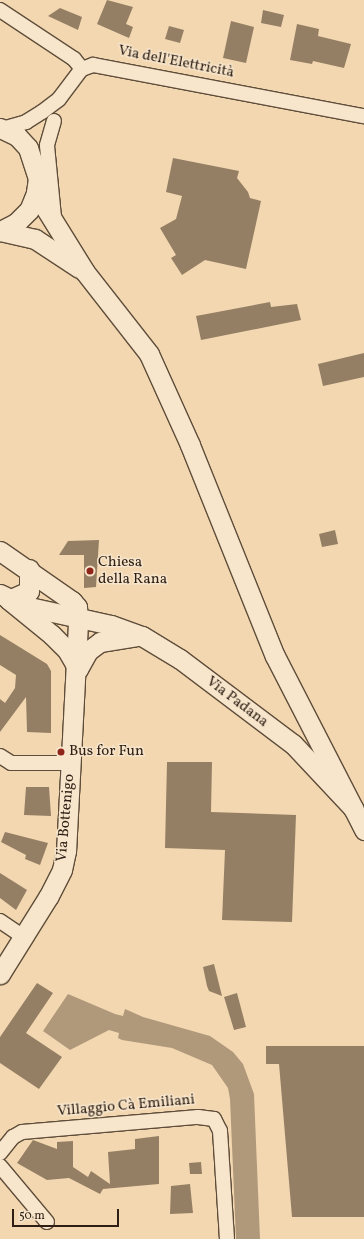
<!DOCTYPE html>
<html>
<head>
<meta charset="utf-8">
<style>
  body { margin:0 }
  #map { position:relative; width:364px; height:1239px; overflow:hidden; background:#f3d7b0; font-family:Vollkorn,serif }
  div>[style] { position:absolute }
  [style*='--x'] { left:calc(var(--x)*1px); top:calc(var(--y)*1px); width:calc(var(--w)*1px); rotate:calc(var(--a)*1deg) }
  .water>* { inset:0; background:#b0987b }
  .building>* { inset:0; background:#947f65 }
  .roads { filter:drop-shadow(1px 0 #5e4d3a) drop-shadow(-1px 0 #5e4d3a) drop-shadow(0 1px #5e4d3a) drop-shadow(0 -1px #5e4d3a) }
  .street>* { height:14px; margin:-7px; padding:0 7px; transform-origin:7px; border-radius:7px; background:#f7e5cc }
  .secondary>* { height:19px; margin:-9.5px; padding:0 9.5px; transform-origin:9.5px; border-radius:9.5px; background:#f7e5cc }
  .dots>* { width:11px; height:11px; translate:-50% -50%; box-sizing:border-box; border:2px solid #f7e5cc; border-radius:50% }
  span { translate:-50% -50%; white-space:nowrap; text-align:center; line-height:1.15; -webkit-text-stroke:3px #f7e5cc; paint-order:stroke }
  .street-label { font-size:15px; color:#2d1f13 }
  .poi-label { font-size:15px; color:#2d1f13 }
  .left { translate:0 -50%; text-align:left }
  .scale { position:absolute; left:12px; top:1209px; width:107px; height:18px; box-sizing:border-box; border:2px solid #2d1f13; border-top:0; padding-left:5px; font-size:12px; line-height:14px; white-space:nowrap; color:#2d1f13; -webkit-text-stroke:3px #f7e5cc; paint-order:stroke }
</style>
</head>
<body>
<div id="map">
  <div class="water">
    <i style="clip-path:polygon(68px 994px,115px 1014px,123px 1016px,125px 1009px,143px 1017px,210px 1036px,233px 1052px,243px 1064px,254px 1094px,260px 1239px,236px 1239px,230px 1099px,228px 1088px,212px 1065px,172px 1048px,122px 1040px,118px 1038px,119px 1033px,109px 1030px,70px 1050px,43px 1031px)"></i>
  </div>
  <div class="building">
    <i style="clip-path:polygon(107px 0,133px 7px,126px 24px,133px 27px,129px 38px,97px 24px)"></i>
    <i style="clip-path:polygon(60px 8px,82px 17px,78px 30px,48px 16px)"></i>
    <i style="clip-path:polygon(263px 10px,284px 15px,281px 27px,261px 23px)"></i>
    <i style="clip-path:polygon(231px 21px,254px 27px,246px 63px,223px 58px)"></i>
    <i style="clip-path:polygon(297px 24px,319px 29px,318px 36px,351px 44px,344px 68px,313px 61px,312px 64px,290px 60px)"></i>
    <i style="clip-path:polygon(169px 26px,184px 30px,180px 43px,165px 39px)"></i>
    <i style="clip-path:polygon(173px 158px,239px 171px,237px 178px,248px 192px,250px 198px,261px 201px,246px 269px,205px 260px,182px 275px,171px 258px,176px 255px,160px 228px,176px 219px,182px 196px,166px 192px)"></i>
    <i style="clip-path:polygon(270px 302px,271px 307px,297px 304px,301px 320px,201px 340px,196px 316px)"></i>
    <i style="clip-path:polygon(364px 353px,364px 377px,323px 386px,318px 364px)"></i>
    <i style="clip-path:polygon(335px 530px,338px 544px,322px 547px,319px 534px)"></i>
    <i style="clip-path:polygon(99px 540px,96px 587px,84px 588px,84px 555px,59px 555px,68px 541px)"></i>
    <i style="clip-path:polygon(0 635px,47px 664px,51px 671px,51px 733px,27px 732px,26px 697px,0 732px,0 699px,5px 703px,15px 688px,16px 675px,0 665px)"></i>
    <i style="clip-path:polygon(167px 762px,212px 762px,211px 812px,296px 815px,292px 922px,222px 920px,225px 850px,165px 848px)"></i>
    <i style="clip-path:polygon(26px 787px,49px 787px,51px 816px,24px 815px)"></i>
    <i style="clip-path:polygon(5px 832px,48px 843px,40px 865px,25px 859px,26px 855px,1px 842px)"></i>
    <i style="clip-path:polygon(0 873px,27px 890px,16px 910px,0 898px)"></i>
    <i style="clip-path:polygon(214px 964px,222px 996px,209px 991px,207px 986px,203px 967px)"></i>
    <i style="clip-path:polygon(37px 983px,53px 993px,26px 1033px,62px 1057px,39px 1089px,0 1063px,0 1037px)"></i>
    <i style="clip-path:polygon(237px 993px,246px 1027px,234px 1030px,224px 997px)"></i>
    <i style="clip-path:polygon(266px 1046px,364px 1046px,364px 1217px,292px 1217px,279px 1064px,266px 1064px)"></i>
    <i style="clip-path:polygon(159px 1136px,159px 1184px,103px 1189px,100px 1194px,69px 1178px,47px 1180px,17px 1163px,33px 1140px,57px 1149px,57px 1142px,73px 1141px,73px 1167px,88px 1177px,91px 1171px,110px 1184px,108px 1152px,135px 1149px,135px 1139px)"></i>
    <i style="clip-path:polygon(201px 1162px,202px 1174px,190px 1174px,189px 1163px)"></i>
    <i style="clip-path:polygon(190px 1184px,193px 1213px,170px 1214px,171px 1186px)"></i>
  </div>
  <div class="roads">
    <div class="street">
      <i style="--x:0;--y:10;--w:89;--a:33.5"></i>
      <i style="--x:74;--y:59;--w:13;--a:51"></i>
      <i style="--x:2;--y:129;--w:25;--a:-16"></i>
      <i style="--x:26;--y:122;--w:19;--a:-32"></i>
      <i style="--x:42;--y:112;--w:21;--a:-37"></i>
      <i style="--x:59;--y:99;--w:38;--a:-53"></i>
      <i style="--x:82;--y:69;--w:12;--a:-20"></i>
      <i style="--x:93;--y:65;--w:276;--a:10.7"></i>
      <i style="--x:54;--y:217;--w:72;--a:-95.6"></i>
      <i style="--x:47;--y:145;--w:25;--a:-74"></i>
      <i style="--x:0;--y:756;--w:13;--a:32"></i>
      <i style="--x:11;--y:763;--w:60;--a:0"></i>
      <i style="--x:0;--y:921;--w:29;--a:34"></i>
      <i style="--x:0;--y:1153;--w:21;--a:-51"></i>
      <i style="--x:13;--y:1137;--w:10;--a:-29"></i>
      <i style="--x:22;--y:1132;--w:177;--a:-4.9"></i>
      <i style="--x:198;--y:1117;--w:16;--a:7"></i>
      <i style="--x:214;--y:1119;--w:13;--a:63"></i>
      <i style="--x:220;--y:1131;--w:108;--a:86.3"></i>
      <i style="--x:0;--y:1166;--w:73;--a:50"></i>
    </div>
    <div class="secondary">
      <i style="--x:0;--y:128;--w:19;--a:25"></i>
      <i style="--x:17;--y:136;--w:16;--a:47"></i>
      <i style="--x:28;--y:148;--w:32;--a:72"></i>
      <i style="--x:38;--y:178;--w:15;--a:98"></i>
      <i style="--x:36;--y:193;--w:18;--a:112"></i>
      <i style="--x:29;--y:210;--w:18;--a:135"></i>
      <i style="--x:16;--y:223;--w:18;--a:153"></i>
      <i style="--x:36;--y:193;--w:93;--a:58.2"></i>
      <i style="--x:85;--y:272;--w:104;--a:52"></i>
      <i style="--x:149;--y:354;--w:100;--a:65.7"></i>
      <i style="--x:190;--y:445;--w:227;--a:68.1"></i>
      <i style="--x:275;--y:656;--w:171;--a:62.8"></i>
      <i style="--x:0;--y:231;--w:36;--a:13"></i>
      <i style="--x:35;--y:239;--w:53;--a:33.4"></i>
      <i style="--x:0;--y:551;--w:88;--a:34.8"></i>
      <i style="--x:72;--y:601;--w:8;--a:50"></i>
      <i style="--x:77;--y:607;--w:16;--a:86"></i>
      <i style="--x:78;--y:623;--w:228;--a:93"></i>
      <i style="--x:66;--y:851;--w:19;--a:102"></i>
      <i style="--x:62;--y:870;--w:30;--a:117"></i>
      <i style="--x:48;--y:897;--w:91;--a:121.9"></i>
      <i style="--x:29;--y:569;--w:22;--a:90"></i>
      <i style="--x:29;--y:591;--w:22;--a:156"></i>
      <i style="--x:9;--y:600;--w:55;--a:39.1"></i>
      <i style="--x:52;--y:635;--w:21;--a:45"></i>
      <i style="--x:67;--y:650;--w:22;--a:60"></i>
      <i style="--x:0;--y:594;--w:28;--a:26"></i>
      <i style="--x:25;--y:606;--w:88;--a:12.5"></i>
      <i style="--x:111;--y:625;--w:33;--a:20"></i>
      <i style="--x:142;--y:636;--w:44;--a:31.2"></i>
      <i style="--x:180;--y:659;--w:141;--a:37"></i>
      <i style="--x:293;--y:744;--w:88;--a:46.8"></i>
      <i style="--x:353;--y:808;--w:25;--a:63"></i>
      <i style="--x:78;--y:669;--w:21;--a:-61"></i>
      <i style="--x:88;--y:651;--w:15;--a:-37"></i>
      <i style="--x:100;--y:642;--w:36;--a:-9"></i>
    </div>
  </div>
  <div class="dots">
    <i style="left:90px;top:571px;background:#8f2418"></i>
    <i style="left:61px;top:752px;background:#8f2418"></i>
  </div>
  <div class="street-label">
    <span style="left:176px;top:62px;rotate:11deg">Via dell'Elettricità</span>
    <span style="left:237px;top:702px;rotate:37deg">Via Padana</span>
    <span style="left:66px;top:818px;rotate:-85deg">Via Bottenigo</span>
    <span style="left:126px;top:1106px;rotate:-5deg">Villaggio Cà Emiliani</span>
  </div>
  <div class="poi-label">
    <span class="left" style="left:98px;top:571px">Chiesa<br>della Rana</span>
    <span class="left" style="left:69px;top:752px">Bus for Fun</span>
  </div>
  <div class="scale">50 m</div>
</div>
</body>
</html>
